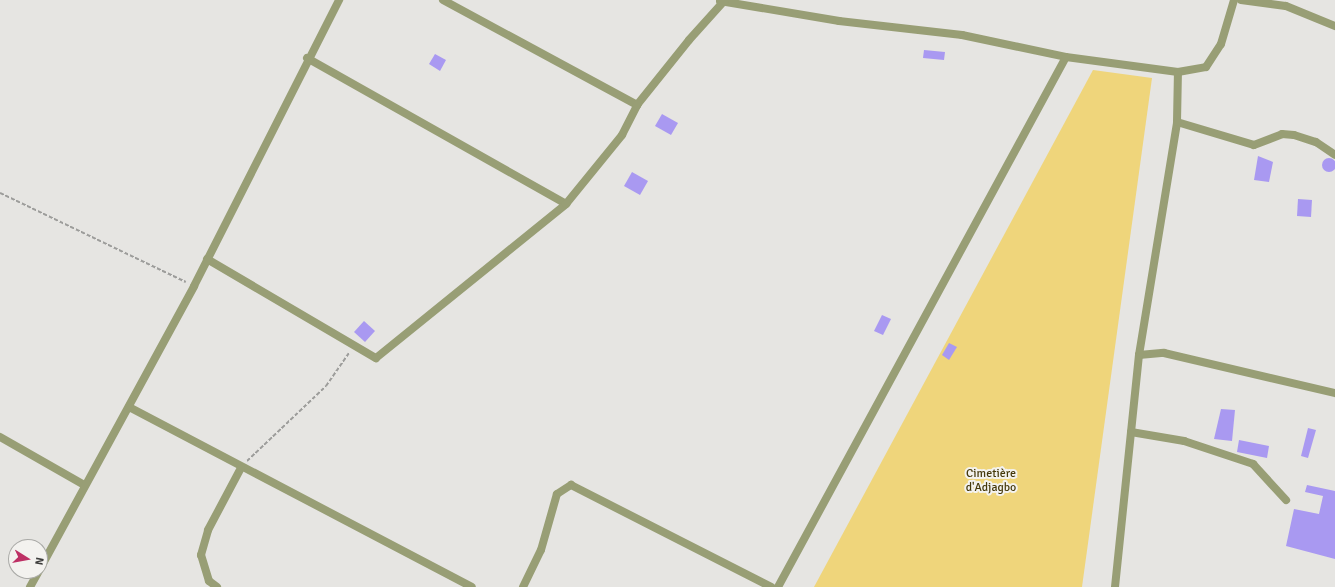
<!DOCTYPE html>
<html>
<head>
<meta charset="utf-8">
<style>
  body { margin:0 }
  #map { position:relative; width:1335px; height:587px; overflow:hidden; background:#e6e5e2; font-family:Signika,sans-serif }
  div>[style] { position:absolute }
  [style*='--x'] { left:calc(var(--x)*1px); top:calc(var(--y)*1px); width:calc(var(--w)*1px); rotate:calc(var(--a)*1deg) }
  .green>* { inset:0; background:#efd57b }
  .building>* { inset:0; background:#a999f1 }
  .round { border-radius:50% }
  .path>* { height:2px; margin-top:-1px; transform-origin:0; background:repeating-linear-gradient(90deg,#9d9d9b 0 4px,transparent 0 6px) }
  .minor>* { height:8px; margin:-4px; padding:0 4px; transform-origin:4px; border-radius:4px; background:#989e75 }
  span { translate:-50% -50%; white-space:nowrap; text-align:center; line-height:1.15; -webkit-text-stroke:4px #f3f2ef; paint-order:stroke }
  .park-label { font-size:12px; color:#45390b }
  .north { position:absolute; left:8px; top:539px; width:40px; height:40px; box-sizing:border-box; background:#f3f2ef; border:1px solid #aaaaa7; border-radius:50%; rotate:101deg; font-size:11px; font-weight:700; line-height:16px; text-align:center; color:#3d3d3c }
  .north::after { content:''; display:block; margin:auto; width:14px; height:18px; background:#bd3065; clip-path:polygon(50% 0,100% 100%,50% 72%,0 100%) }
</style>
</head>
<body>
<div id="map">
  <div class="green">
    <i style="clip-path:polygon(1093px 70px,1152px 78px,1082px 587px,814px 587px)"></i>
  </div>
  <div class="building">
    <i style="clip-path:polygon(924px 50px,945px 52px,944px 60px,923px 58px)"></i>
    <i style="clip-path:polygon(435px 54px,446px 60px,440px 71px,429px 64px)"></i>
    <i style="clip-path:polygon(662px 114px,678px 123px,671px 135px,655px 126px)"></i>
    <i style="clip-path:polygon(1258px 156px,1273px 162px,1269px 182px,1254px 180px)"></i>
    <i class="round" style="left:1322px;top:158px;width:14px;height:14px"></i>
    <i style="clip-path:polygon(632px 172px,648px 181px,640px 195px,624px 186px)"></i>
    <i style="clip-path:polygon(1298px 199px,1312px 200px,1311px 217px,1297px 216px)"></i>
    <i style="clip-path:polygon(882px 315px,891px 319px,883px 335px,874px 331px)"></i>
    <i style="clip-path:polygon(364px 321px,375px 331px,365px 342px,354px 332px)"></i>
    <i style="clip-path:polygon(949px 343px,957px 347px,949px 360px,942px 355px)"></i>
    <i style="clip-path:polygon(1221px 409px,1235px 410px,1232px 441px,1214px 439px)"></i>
    <i style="clip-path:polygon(1308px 428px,1316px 430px,1308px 458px,1301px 456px)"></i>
    <i style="clip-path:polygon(1239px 440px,1269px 446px,1267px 458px,1237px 452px)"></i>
    <i style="clip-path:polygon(1307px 485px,1335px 491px,1335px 559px,1286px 546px,1294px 509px,1319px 514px,1323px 496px,1305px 492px)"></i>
  </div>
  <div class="path">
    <i style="--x:0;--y:193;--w:206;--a:25.6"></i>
    <i style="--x:247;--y:461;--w:109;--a:-43.5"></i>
    <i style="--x:326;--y:386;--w:40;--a:-55.1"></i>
  </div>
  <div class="minor">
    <i style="--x:443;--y:0;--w:221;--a:28.4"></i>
    <i style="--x:1241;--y:0;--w:45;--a:7.6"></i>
    <i style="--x:1286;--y:6;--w:53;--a:22.2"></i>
    <i style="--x:720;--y:1;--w:121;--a:9.5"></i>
    <i style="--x:839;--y:21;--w:124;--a:6.5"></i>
    <i style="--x:962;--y:35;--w:106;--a:11.9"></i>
    <i style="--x:1066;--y:57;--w:113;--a:7.6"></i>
    <i style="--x:1178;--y:72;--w:28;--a:-10"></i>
    <i style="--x:1206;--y:67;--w:27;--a:-57"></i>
    <i style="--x:1221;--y:44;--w:46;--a:-73.5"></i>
    <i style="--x:307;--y:58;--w:297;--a:29.4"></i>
    <i style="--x:1177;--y:122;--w:80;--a:16.6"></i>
    <i style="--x:1254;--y:145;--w:30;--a:-21"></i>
    <i style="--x:1282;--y:134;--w:12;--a:5"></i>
    <i style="--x:1294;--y:135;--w:23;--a:18"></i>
    <i style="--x:1316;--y:142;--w:23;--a:34"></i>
    <i style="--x:207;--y:259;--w:196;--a:30.4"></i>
    <i style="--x:376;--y:358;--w:245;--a:-39"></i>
    <i style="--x:566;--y:204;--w:89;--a:-50.9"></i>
    <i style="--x:622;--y:135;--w:34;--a:-63"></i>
    <i style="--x:637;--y:105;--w:83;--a:-51.3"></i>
    <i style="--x:689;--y:40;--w:54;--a:-48"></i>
    <i style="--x:1139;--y:355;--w:25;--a:-5"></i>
    <i style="--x:1164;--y:353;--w:176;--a:13.2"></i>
    <i style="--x:129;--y:407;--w:387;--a:27.7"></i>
    <i style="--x:1131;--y:432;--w:54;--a:9.6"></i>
    <i style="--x:1184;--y:441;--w:73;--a:18.4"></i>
    <i style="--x:1253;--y:464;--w:49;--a:47.5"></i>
    <i style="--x:0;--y:437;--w:97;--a:29.7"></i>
    <i style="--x:40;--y:569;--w:322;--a:-61.4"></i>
    <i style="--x:194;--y:286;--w:321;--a:-63.1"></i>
    <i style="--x:30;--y:587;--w:18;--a:-61"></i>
    <i style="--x:217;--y:587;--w:10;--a:-143"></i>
    <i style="--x:209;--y:581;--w:27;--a:-107"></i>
    <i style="--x:201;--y:555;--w:26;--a:-74"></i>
    <i style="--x:208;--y:530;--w:70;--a:-62"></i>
    <i style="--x:523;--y:587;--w:41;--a:-64.1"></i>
    <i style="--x:541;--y:550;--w:58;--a:-74.1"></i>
    <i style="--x:557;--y:494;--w:17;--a:-33"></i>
    <i style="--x:571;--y:485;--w:225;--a:27"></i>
    <i style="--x:778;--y:587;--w:603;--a:-61.48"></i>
    <i style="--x:1115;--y:587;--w:233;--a:-84.1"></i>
    <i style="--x:1139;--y:355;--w:236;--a:-80.7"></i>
    <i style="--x:1177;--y:122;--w:50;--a:-88.9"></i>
  </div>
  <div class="park-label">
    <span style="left:991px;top:481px">Cimetière<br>d'Adjagbo</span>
  </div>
  <div class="north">N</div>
</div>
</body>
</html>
